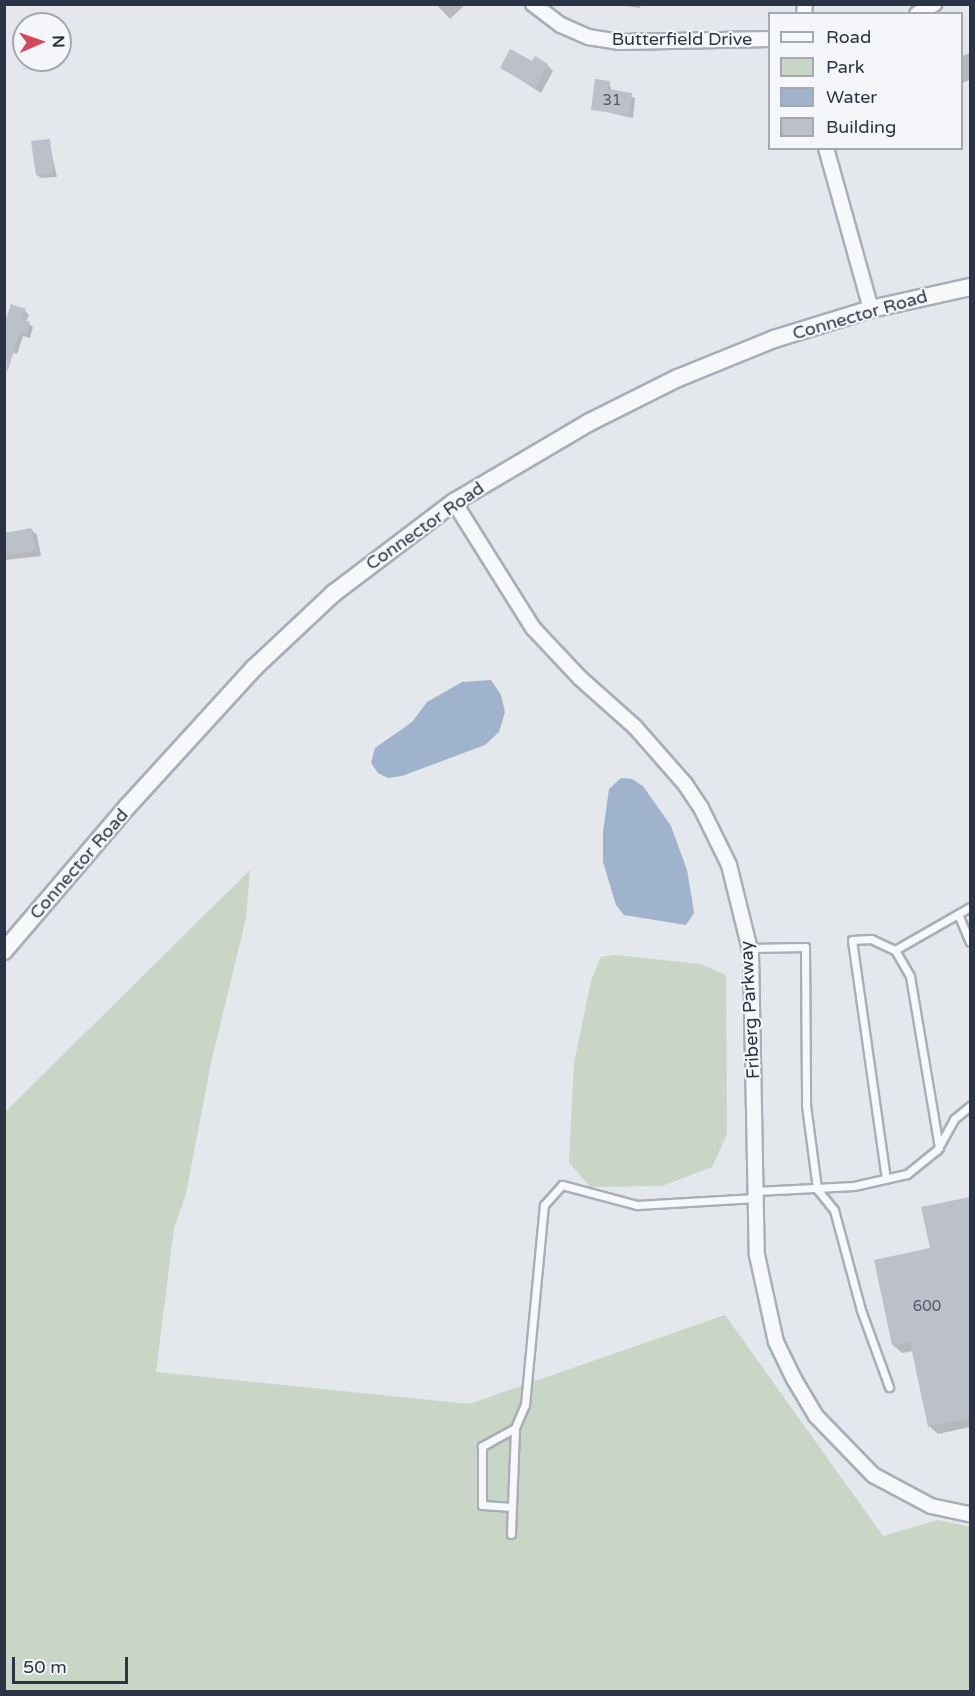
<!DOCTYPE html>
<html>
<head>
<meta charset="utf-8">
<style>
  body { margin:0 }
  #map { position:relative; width:975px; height:1696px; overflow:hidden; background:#e4e7ec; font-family:"Varela Round",sans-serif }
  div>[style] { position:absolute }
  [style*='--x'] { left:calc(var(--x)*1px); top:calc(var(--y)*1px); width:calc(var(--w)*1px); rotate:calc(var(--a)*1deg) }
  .green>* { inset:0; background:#c9d6c5 }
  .water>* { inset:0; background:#9fb4cc }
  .shadow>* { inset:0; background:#0003 }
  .building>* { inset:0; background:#bbc0ca }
  .roads { filter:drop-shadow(2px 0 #a9aeb7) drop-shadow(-2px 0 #a9aeb7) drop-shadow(0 2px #a9aeb7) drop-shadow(0 -2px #a9aeb7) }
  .service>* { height:7px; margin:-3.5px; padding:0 3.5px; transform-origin:3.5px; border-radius:3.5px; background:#f7f8fa }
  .minor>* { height:14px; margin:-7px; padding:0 7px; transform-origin:7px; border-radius:7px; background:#f7f8fa }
  .tertiary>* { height:16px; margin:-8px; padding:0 8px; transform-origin:8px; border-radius:8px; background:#f7f8fa }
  span { translate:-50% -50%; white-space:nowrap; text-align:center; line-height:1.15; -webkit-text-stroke:4.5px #f4f6f9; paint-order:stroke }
  .number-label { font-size:15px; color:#4f5766 }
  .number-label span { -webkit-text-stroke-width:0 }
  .street-label { font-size:18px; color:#2b3445 }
  .frame { position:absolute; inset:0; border:6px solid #2b3445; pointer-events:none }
  .legend { position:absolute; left:768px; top:12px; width:195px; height:138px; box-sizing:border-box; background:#f4f6f9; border:2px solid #a4a8b1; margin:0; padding:8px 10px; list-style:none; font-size:18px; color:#2b3445 }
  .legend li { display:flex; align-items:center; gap:12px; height:30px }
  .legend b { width:30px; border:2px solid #a4a8b1 }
  .north { position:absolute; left:12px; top:12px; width:60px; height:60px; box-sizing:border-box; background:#f4f6f9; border:2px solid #a4a8b1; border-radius:50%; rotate:88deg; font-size:16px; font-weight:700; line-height:24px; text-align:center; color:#2b3445 }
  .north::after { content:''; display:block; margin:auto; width:21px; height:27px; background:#d1495b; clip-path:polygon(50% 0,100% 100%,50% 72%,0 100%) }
  .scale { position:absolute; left:12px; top:1657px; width:116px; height:27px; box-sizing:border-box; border:3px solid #2b3445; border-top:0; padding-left:8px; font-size:18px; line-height:21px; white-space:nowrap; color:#2b3445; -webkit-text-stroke:4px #f4f6f9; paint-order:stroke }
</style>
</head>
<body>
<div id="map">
  <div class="green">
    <i style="clip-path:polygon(250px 870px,246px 918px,211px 1063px,186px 1194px,174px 1228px,156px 1372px,469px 1404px,725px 1315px,883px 1536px,938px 1520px,970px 1527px,970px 1691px,5px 1692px,5px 1112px)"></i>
    <i style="clip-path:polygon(615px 955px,700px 964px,726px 975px,727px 1134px,712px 1167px,662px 1186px,590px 1187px,569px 1162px,574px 1063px,591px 981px,601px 957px)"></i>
  </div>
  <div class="water">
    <i style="clip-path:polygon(491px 680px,501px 695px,505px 712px,499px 732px,485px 745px,402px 776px,388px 778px,378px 773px,371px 763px,375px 748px,412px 722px,427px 702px,462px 682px)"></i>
    <i style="clip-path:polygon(621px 778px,632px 779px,643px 786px,671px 826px,687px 870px,692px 899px,694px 913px,686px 925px,624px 915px,616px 905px,603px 862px,603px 832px,609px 789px)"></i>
  </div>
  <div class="shadow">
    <i style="clip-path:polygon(436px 4px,466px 4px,450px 19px)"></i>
    <i style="clip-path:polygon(624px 4px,641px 4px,640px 8px,626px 6px)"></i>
    <i style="clip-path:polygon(970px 53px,970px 80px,962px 83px,962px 56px)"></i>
    <i style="clip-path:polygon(533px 63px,547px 65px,553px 71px,541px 93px,502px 68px)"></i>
    <i style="clip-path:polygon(609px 82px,612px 91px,635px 98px,633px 118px,593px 109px)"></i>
    <i style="clip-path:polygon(49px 141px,57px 177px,41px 178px,37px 175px)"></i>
    <i style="clip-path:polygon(25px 311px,29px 315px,26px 322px,33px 327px,30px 338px,23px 336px,17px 354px,4px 350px,4px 323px)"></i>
    <i style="clip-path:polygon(31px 529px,37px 535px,41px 556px,4px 560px,4px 535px)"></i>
    <i style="clip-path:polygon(970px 1198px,970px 1427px,938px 1434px,929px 1426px,914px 1351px,902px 1353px,893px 1345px,931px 1250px,923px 1208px)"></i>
  </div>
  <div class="building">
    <i style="clip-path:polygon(510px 49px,532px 61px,535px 56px,548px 64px,535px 88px,500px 68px)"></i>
    <i style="clip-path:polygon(595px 79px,610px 81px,608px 89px,632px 93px,629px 115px,591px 110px)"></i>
    <i style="clip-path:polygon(50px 139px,54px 173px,36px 175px,31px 141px)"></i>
    <i style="clip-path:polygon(11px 304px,26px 309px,22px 319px,30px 322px,26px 335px,20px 333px,7px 372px,4px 324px)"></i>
    <i style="clip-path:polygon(31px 528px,36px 550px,6px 556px,4px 533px)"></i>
    <i style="clip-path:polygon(970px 1197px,970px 1415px,966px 1419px,928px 1427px,910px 1342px,892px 1345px,874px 1260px,930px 1248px,921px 1207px)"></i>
  </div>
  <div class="roads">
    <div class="service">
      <i style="--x:958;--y:914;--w:30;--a:67"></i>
      <i style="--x:750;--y:948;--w:55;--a:-1"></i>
      <i style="--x:805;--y:947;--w:158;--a:89.6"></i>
      <i style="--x:806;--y:1105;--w:85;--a:82.5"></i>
      <i style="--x:817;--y:1189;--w:27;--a:51"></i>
      <i style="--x:834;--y:1210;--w:104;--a:74.9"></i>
      <i style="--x:861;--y:1310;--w:82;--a:70"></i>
      <i style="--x:895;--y:950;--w:30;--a:60"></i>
      <i style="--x:910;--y:976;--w:174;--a:80.4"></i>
      <i style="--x:886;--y:1179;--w:241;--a:-98.1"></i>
      <i style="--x:852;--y:940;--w:19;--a:-3"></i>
      <i style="--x:871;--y:939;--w:26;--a:25"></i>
      <i style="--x:895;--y:950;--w:86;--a:-29.8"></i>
      <i style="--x:756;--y:1191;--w:98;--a:-2.9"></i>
      <i style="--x:854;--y:1186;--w:54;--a:-12.8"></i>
      <i style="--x:907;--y:1174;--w:38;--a:-39"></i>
      <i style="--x:937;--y:1150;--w:35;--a:-61"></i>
      <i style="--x:954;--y:1119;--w:21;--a:-39"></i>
      <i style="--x:515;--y:1428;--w:38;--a:151"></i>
      <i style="--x:482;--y:1446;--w:59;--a:90"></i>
      <i style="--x:482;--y:1505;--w:30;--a:4"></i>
      <i style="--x:512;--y:1507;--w:79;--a:-87.8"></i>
      <i style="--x:515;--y:1428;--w:25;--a:-67"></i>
      <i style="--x:525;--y:1405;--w:201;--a:-84.6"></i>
      <i style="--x:544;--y:1205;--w:27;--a:-48"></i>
      <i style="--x:562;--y:1185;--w:78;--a:14.9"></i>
      <i style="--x:637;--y:1205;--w:119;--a:-3.4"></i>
      <i style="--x:511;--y:1534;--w:27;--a:-88"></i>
    </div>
    <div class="minor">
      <i style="--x:533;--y:4;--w:35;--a:37"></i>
      <i style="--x:561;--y:25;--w:30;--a:24"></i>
      <i style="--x:588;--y:37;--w:32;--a:9"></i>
      <i style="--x:620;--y:42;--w:150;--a:-1.1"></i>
      <i style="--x:804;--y:14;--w:10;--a:-84"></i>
      <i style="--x:917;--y:14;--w:20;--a:-30"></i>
      <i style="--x:826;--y:148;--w:167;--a:74.4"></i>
      <i style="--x:454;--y:502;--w:149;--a:57.9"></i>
      <i style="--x:533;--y:628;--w:69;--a:46.8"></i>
      <i style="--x:580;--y:678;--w:74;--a:41.7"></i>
      <i style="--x:635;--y:727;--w:76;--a:48.7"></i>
      <i style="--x:685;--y:784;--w:29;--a:56"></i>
      <i style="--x:701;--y:808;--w:64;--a:63.8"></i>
      <i style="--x:729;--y:865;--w:92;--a:76.1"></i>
      <i style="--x:751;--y:954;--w:301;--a:88.9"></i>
      <i style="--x:757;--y:1255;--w:89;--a:77.7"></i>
      <i style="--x:776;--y:1342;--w:41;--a:64.1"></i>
      <i style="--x:794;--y:1379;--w:43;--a:59.3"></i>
      <i style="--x:816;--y:1416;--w:82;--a:46"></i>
      <i style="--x:873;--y:1475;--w:66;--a:28.1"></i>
      <i style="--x:931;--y:1506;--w:40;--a:12"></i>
    </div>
    <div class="tertiary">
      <i style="--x:4;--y:951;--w:191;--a:-49.5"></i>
      <i style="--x:128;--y:806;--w:187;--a:-47.6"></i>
      <i style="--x:254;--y:668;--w:110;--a:-43.2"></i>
      <i style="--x:334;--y:593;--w:151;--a:-37.2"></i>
      <i style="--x:454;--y:502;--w:156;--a:-30.5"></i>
      <i style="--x:588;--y:423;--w:101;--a:-26.6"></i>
      <i style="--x:678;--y:378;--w:104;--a:-22.1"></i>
      <i style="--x:774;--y:339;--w:102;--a:-17.2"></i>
      <i style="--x:871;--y:309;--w:101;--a:-12.5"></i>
    </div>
  </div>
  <div class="number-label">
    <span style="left:612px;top:101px">31</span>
    <span style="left:927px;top:1307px">600</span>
  </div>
  <div class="street-label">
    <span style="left:682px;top:39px">Butterfield Drive</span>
    <span style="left:860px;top:315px;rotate:-16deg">Connector Road</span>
    <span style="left:425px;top:526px;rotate:-35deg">Connector Road</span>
    <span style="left:79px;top:864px;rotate:-49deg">Connector Road</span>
    <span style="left:750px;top:1010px;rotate:-93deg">Friberg Parkway</span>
  </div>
  <div class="frame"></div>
  <ul class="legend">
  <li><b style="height:8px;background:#f7f8fa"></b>Road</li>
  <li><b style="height:16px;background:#c9d6c5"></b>Park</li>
  <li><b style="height:16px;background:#9fb4cc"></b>Water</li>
  <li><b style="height:16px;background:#bbc0ca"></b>Building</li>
  </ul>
  <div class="north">N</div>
  <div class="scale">50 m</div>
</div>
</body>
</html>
